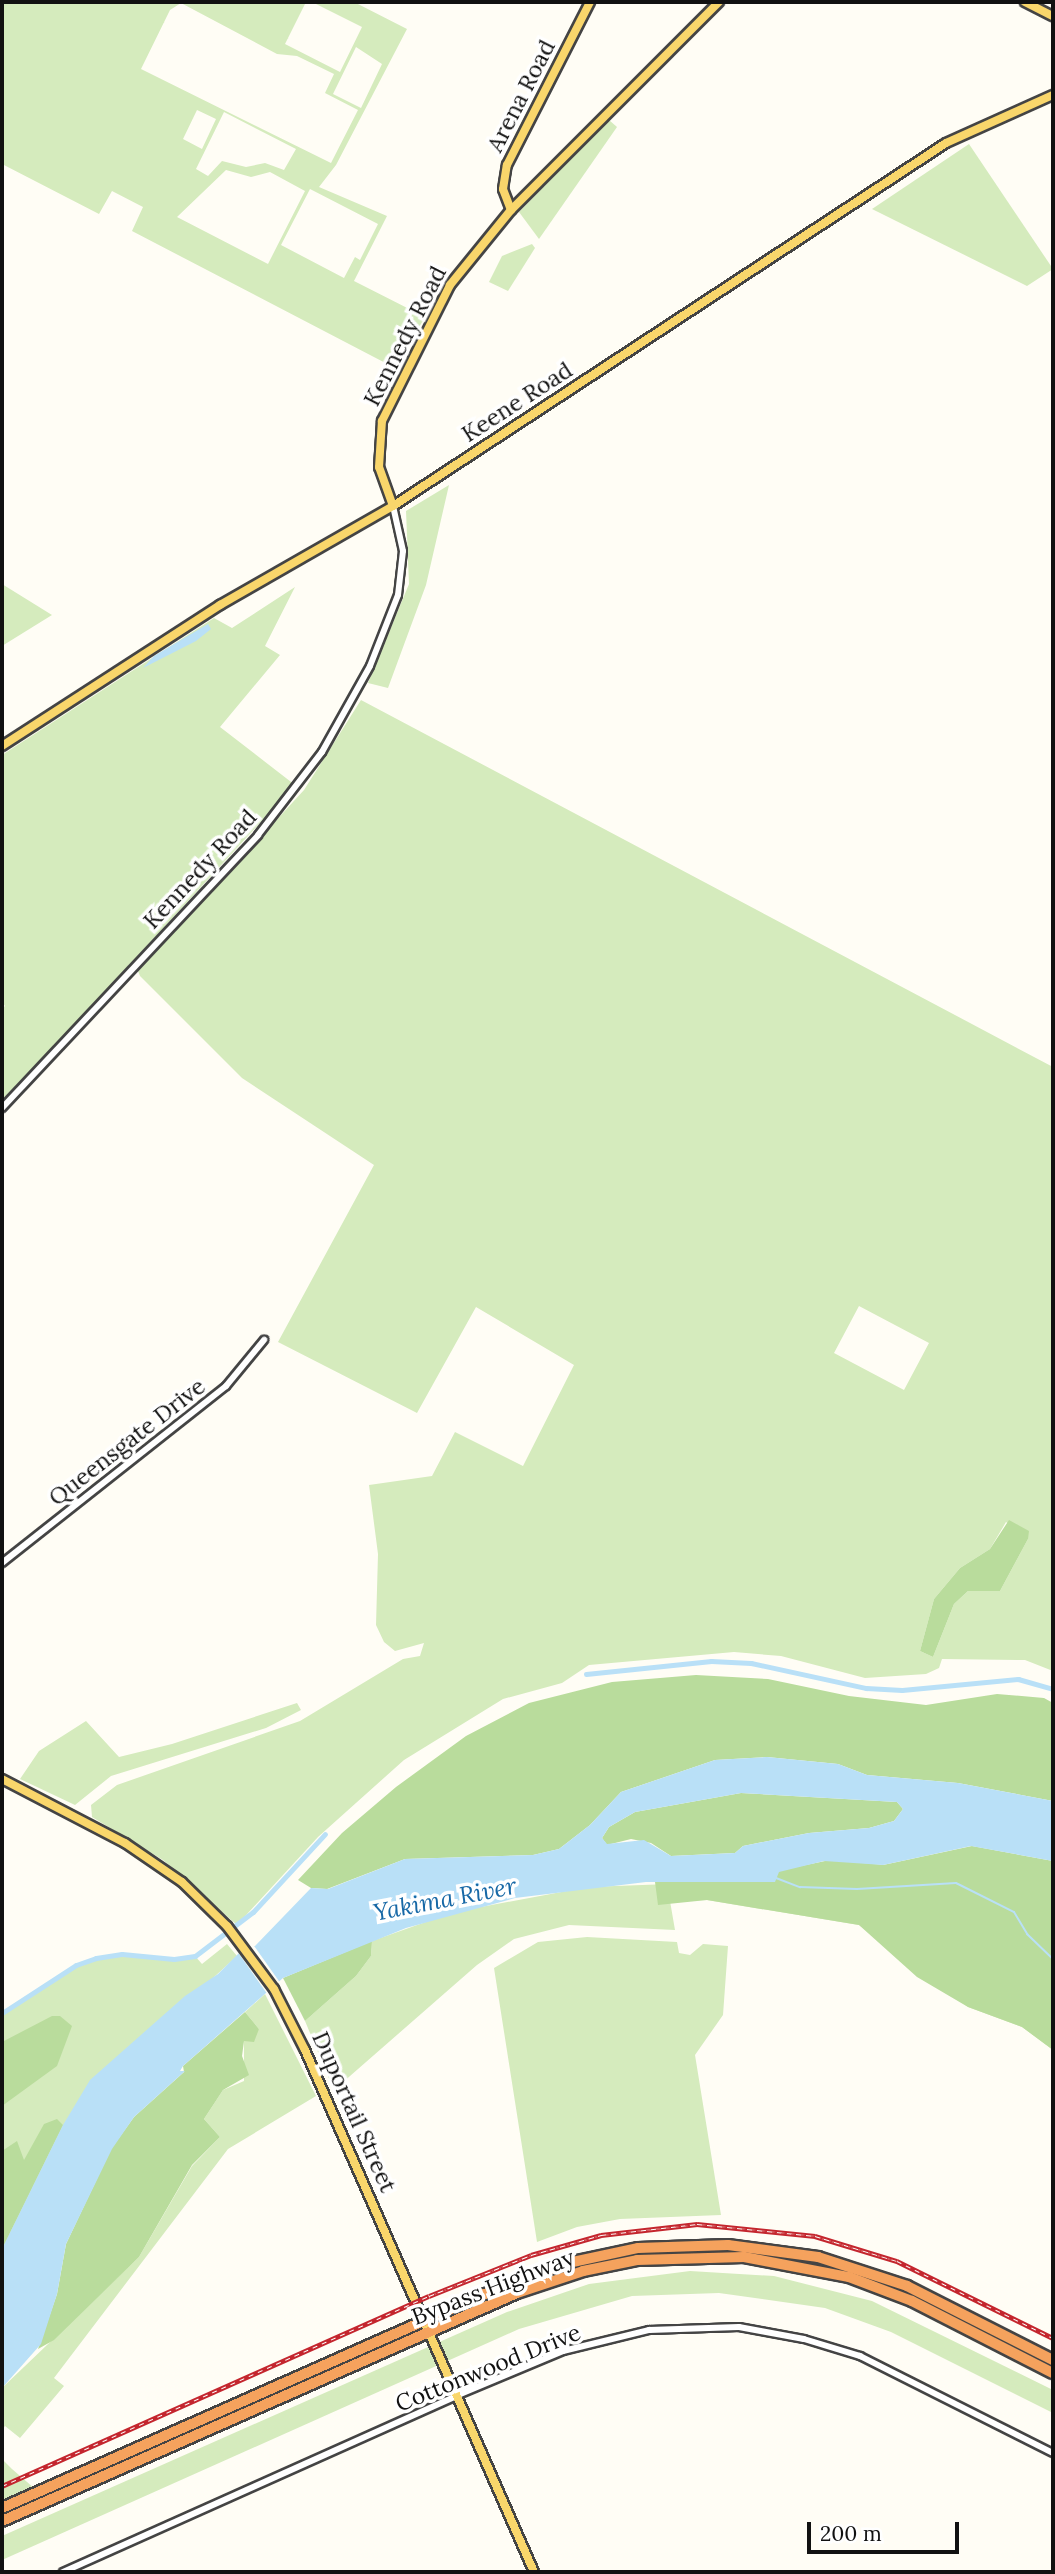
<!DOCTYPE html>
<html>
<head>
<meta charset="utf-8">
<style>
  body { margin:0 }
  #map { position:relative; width:1055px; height:2574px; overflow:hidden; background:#fffdf5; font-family:Lora,serif }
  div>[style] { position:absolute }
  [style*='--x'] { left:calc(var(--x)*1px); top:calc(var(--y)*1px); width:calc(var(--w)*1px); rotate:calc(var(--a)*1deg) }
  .green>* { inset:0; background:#d5ebbd }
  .forest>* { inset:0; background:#b9dc9c }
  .water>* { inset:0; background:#b9e0f7 }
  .pier>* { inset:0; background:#fffdf5 }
  .stream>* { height:2px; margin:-1px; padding:0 1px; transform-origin:1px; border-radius:1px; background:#b9e0f7 }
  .canal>* { height:5px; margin:-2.5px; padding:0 2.5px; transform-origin:2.5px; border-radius:2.5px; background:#b9e0f7 }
  .roads { filter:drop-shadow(2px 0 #444) drop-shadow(-2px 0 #444) drop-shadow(0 2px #444) drop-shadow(0 -2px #444) }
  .minor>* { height:6px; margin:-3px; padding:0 3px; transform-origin:3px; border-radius:3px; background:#fff }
  .major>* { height:8px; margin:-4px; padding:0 4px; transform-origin:4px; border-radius:4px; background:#f9d66b }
  .highway>* { height:10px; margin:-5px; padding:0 5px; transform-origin:5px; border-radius:5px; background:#f5a25d }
  .rail>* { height:4.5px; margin-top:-2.25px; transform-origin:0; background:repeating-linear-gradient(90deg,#fff 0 5px,#c4262e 0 10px); box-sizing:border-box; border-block:2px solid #c4262e }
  span { translate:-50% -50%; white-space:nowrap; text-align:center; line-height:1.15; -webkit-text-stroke:7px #fff; paint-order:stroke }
  .street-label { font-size:23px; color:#111 }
  .water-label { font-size:24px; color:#1768a6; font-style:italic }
  .frame { position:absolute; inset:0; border:4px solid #111; pointer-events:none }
  .scale { position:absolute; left:807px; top:2522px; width:152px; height:32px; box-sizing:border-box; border:4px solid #111; border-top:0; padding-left:9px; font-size:21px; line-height:24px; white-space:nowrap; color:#111; -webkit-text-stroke:5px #fff; paint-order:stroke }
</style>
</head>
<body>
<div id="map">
  <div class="green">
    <i style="clip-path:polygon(evenodd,2px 2px,306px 2px,285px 44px,340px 72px,362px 27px,312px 2px,354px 2px,407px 29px,336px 165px,319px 187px,387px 216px,354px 281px,425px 317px,395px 368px,132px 231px,143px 207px,112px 191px,99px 214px,2px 164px,2px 2px,181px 3px,277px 54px,297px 56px,334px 74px,325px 93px,358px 110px,331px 163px,141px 69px,170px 10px,181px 3px,2px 2px,356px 47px,382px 64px,361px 108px,333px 94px,356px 47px,2px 2px,197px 110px,216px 119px,202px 149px,183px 139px,197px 110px,2px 2px,224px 112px,296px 149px,284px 170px,265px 163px,246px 167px,222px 161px,208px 176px,196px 169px,224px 112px,2px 2px,226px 170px,251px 177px,270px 172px,305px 191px,268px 264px,177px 217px,226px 170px,2px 2px,310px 189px,378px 224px,360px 260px,355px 257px,344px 278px,281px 245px,310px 189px)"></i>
    <i style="clip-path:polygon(609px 120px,617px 127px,539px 239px,519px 212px)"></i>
    <i style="clip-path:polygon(969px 144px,1053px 269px,1027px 286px,872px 209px)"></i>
    <i style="clip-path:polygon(532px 244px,535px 248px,508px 291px,489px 282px,502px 256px)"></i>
    <i style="clip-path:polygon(449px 485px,426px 585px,388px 688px,368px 683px,409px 584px,406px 511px)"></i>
    <i style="clip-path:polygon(2px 584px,52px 615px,2px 646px)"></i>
    <i style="clip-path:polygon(295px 587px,265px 646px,280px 655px,220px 727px,295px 785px,2px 1103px,2px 1009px,5px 1006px,2px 1002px,2px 755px,214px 618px,232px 628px)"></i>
    <i style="clip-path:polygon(evenodd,361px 700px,1053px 1067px,1053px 1671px,1025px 1660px,942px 1659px,939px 1668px,926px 1674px,865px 1678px,781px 1656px,734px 1652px,589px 1665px,562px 1683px,503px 1699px,404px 1760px,318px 1837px,237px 1925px,163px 1860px,92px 1817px,91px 1805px,117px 1785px,300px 1721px,403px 1659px,420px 1656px,424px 1643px,395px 1651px,384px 1642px,376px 1625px,378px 1554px,369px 1485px,432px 1476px,455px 1432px,523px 1466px,574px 1365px,476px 1307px,417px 1413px,278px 1342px,374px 1165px,242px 1078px,140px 976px,138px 971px,304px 790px,361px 700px,859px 1306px,929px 1343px,904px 1390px,834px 1353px,859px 1306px,361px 700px,1006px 1522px,1028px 1539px,1000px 1591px,968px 1591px,954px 1604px,933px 1657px,920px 1651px,934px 1599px,960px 1568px,990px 1549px,1006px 1522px)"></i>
    <i style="clip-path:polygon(297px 1703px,301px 1710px,266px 1728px,111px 1776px,75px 1805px,20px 1779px,39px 1751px,86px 1721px,119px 1757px,172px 1744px)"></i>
    <i style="clip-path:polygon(843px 1860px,883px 1865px,1053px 1861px,1053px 2050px,1022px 2027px,968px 2007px,859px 1925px,707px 1900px,670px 1901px,675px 1930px,569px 1925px,514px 1939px,477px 1965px,342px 2083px,330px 2081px,305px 2021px,356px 1976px,371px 1956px,372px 1941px,454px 1912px,588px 1887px,724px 1882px)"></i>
    <i style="clip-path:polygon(587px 1937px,677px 1942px,679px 1953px,690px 1955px,703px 1944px,728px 1946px,723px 2015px,695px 2055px,721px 2215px,620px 2219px,577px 2227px,537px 2242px,494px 1968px,538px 1942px)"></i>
    <i style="clip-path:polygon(227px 1944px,237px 1956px,213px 1978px,2px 2277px,2px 2013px,76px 1965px,96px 1958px,122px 1954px,174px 1959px,195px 1956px,202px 1964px)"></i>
    <i style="clip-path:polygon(265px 1994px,316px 2096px,228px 2149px,54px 2378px,64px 2386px,20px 2438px,5px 2426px,2px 2430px,2px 2388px,139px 2257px,192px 2166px,220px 2137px,204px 2119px,223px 2090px,244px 2081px,244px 2041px,259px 2029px,245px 2012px)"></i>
    <i style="clip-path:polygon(690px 2271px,774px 2276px,872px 2301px,1053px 2390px,1053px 2413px,891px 2332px,825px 2308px,719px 2293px,632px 2296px,519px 2329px,2px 2560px,2px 2536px,507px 2312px,589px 2284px)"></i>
    <i style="clip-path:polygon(2px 2459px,12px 2469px,34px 2488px,2px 2502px)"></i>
  </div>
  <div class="forest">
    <i style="clip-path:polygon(1009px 1520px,1029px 1531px,1028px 1539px,1000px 1591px,968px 1591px,954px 1604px,933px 1657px,920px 1651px,934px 1599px,960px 1568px,990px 1549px)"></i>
    <i style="clip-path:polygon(696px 1675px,768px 1679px,849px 1696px,926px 1705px,997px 1694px,1044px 1698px,1053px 1703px,1053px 1801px,958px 1783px,867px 1775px,838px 1764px,767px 1757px,715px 1760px,621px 1792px,590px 1825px,559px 1849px,533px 1855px,405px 1859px,327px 1889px,311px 1888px,298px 1880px,342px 1833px,396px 1787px,466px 1736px,529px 1703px,612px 1682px)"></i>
    <i style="clip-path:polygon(741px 1793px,897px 1802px,903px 1809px,894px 1821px,869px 1828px,809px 1833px,743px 1846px,735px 1853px,671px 1856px,651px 1843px,631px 1839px,607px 1845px,602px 1838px,609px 1827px,635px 1812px)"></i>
    <i style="clip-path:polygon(972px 1846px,1053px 1861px,1053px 2050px,1022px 2027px,968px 2007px,917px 1977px,859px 1925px,707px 1900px,658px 1905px,655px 1882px,724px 1882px,830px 1860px,883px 1865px)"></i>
    <i style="clip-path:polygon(372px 1941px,371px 1956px,356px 1976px,305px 2021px,283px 1978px)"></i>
    <i style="clip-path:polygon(245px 2012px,259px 2029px,254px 2042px,244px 2041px,242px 2056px,249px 2075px,223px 2090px,204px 2119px,220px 2137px,192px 2165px,139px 2257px,54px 2340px,38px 2349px,57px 2294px,66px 2244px,111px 2149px,134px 2117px,184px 2072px,183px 2066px)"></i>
    <i style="clip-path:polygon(52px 2016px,60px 2016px,72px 2026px,57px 2066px,2px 2106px,2px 2042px)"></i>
    <i style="clip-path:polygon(57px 2119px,63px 2125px,2px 2249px,2px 2151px,17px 2141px,24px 2160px,44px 2124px)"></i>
  </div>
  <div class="water">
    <i style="clip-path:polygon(208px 624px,211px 629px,196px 641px,143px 668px,154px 656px)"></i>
    <i style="clip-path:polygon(evenodd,767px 1757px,838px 1764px,867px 1775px,958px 1783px,1053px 1801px,1053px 1861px,971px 1846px,883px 1865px,824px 1861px,779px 1872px,775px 1882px,646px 1882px,515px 1898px,406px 1928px,283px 1978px,183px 2066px,180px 2071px,185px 2071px,134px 2117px,112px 2149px,66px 2244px,57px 2294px,41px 2344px,2px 2388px,2px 2249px,63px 2125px,90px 2080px,185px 1996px,218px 1974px,245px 1947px,255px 1946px,311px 1888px,328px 1889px,405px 1859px,533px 1855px,559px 1849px,590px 1825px,621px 1792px,715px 1760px,767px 1757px,741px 1793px,897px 1802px,903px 1809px,894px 1821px,869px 1828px,809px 1833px,743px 1846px,735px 1853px,671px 1856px,644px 1840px,607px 1844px,602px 1838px,609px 1827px,635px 1812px,741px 1793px)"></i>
  </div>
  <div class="pier">
    <i style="clip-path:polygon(252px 1943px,281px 1984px,268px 1995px,237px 1951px)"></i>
  </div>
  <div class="stream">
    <i style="--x:776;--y:1878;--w:26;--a:21"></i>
    <i style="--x:800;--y:1887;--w:57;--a:2"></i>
    <i style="--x:857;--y:1889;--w:99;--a:-3.5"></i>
    <i style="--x:956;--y:1883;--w:65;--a:26.6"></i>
    <i style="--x:1014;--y:1912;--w:26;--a:59"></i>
    <i style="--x:1027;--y:1934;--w:36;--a:44"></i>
  </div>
  <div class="canal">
    <i style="--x:586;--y:1674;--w:126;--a:-5.9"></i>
    <i style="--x:711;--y:1661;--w:40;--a:2.9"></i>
    <i style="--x:751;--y:1663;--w:118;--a:12.3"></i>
    <i style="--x:866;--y:1688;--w:36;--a:3"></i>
    <i style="--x:902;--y:1690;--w:117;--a:-5.4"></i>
    <i style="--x:1018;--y:1679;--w:36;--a:16"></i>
    <i style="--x:2;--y:2013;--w:88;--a:-33"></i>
    <i style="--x:76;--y:1965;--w:21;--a:-19"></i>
    <i style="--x:96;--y:1958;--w:26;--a:-9"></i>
    <i style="--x:122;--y:1954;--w:52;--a:5.5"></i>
    <i style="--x:174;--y:1959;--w:21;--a:-8"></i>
    <i style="--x:195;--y:1956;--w:73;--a:-37.2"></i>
    <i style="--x:253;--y:1912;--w:106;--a:-47.3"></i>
  </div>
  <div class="roads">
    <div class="minor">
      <i style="--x:2;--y:1108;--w:374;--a:-46.8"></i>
      <i style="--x:258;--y:835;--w:105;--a:-52.4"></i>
      <i style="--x:322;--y:752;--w:98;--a:-60.8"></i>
      <i style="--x:370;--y:666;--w:76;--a:-68.5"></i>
      <i style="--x:398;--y:595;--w:44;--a:-83.5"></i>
      <i style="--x:403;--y:551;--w:46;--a:-102.5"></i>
      <i style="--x:2;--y:1563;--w:285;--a:-38.3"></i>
      <i style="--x:226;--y:1386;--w:60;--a:-50.4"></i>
      <i style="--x:63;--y:2572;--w:433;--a:-24.1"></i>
      <i style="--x:458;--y:2395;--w:114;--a:-22.7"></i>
      <i style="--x:563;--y:2351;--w:89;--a:-13.7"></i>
      <i style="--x:649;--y:2330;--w:90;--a:-1.9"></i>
      <i style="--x:739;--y:2327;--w:66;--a:10.5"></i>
      <i style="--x:804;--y:2339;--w:59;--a:16.9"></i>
      <i style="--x:860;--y:2356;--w:216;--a:26.7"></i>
    </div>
    <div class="major">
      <i style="--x:1025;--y:2;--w:31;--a:27"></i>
      <i style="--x:511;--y:210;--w:22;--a:-111"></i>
      <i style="--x:503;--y:189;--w:24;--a:-81"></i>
      <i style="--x:507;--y:165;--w:183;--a:-63"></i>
      <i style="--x:393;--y:506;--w:41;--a:-109.7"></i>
      <i style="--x:379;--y:467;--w:46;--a:-86.3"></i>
      <i style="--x:382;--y:421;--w:152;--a:-63.4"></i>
      <i style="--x:450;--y:285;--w:97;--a:-50.9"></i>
      <i style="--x:511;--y:210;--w:294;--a:-45"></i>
      <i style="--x:2;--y:746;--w:260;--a:-32.9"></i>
      <i style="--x:220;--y:605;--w:199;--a:-29.8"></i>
      <i style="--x:393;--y:506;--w:661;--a:-33.28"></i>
      <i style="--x:946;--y:143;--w:117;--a:-24.2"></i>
      <i style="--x:2;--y:1779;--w:139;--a:27.5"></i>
      <i style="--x:125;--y:1843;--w:69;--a:34.4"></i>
      <i style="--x:182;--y:1882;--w:63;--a:44.4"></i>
      <i style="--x:227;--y:1926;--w:79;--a:53.3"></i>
      <i style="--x:274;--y:1989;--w:68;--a:63.1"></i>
      <i style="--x:305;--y:2050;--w:570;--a:66.31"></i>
    </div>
    <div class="highway">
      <i style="--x:2;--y:2508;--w:550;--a:-23.91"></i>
      <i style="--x:505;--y:2285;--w:67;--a:-19.2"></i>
      <i style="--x:568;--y:2263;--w:72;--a:-12.1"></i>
      <i style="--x:638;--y:2248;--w:90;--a:-1.9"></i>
      <i style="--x:728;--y:2245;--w:91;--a:7.6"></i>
      <i style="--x:818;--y:2257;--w:94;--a:18"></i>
      <i style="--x:907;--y:2286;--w:164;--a:26.9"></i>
      <i style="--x:2;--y:2521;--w:563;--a:-23.88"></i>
      <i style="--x:517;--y:2293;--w:70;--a:-18.4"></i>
      <i style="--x:583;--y:2271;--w:55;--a:-11.5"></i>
      <i style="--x:637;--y:2260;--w:107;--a:-1.6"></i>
      <i style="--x:744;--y:2257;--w:107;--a:10.8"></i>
      <i style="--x:849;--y:2277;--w:67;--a:20.9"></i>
      <i style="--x:912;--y:2301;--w:158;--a:27.1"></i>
    </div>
  </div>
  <div class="rail">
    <i style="--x:2;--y:2486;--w:467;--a:-24"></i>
    <i style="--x:429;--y:2296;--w:110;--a:-21.9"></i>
    <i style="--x:531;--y:2255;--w:73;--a:-15.9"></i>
    <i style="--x:601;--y:2235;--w:97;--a:-6.5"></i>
    <i style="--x:697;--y:2224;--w:119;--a:5.8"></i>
    <i style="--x:815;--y:2236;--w:86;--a:17"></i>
    <i style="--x:897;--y:2261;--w:174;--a:26.3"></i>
  </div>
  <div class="street-label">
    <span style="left:521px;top:96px;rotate:-63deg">Arena Road</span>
    <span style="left:405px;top:336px;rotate:-63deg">Kennedy Road</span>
    <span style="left:517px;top:402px;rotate:-33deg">Keene Road</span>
    <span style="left:200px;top:869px;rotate:-47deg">Kennedy Road</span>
    <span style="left:127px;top:1442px;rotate:-38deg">Queensgate Drive</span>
    <span style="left:354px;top:2112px;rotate:66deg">Duportail Street</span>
    <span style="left:493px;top:2287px;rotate:-21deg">Bypass Highway</span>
    <span style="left:488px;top:2368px;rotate:-22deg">Cottonwood Drive</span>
  </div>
  <div class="water-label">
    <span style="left:445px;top:1899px;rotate:-11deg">Yakima River</span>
  </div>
  <div class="frame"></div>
  <div class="scale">200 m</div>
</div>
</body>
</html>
